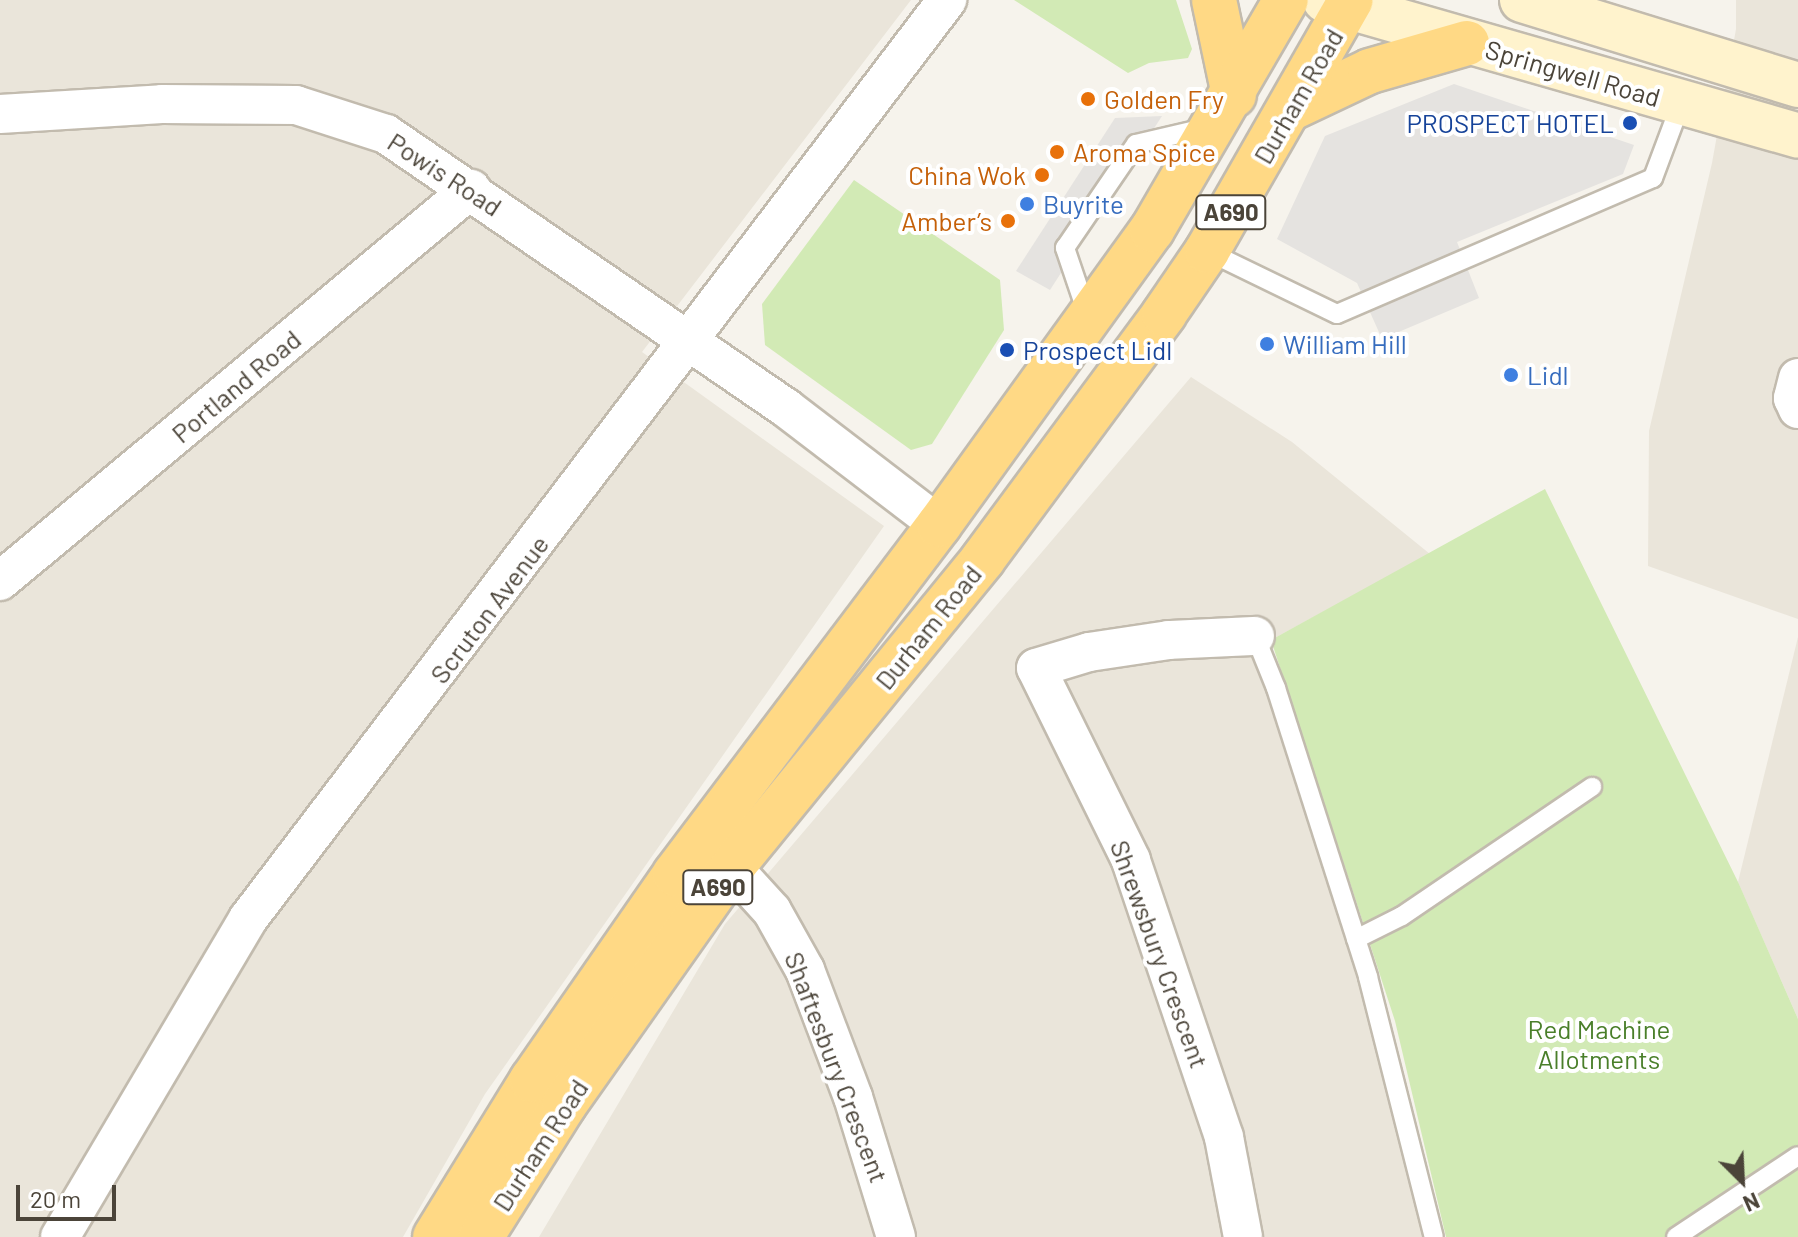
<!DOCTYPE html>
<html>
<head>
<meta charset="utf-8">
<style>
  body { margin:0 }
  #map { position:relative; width:1798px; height:1237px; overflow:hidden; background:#f6f3ec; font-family:Barlow,sans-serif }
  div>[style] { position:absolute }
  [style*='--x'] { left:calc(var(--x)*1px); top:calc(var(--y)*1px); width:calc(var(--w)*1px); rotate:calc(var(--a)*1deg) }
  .residential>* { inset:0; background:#eae5da }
  .green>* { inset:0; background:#d2eab5 }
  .parking>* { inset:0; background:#e5e3e0 }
  .roads { filter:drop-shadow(2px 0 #c2bbae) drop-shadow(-2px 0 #c2bbae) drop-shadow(0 2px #c2bbae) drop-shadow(0 -2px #c2bbae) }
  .service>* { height:18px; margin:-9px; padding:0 9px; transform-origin:9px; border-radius:9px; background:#fff }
  .minor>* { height:38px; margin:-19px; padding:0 19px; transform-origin:19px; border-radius:19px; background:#fff }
  .secondary>* { height:44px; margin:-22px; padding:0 22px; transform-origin:22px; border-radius:22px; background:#fff3cd }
  .trunk>* { height:44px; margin:-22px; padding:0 22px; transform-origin:22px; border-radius:22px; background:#ffd985 }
  .dots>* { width:22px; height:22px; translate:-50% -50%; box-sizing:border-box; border:4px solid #fff; border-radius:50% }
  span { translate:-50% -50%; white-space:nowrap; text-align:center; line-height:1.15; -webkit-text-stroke:8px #fff; paint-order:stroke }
  .shield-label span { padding:2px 6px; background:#fff; border:2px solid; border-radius:6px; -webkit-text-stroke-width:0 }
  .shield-label { font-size:24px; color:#4b4439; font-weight:700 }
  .street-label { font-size:26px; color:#4b4439 }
  .food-label { font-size:26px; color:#c56008 }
  .left { translate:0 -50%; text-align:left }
  .right { translate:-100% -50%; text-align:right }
  .transit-label { font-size:26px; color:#164399 }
  .shop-label { font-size:26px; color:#366cbe }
  .park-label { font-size:26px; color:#4a7f2a }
  .north { position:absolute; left:1702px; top:1141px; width:80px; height:80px; -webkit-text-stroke:6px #fff; paint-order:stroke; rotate:156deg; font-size:22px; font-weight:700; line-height:32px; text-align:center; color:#4b4439 }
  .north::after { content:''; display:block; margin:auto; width:28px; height:36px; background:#4b4439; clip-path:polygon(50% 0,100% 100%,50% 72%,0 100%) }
  .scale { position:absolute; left:16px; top:1185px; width:100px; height:36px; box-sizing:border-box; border:4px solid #4b4439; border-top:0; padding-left:10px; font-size:24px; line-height:28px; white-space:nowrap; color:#4b4439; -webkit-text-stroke:6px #fff; paint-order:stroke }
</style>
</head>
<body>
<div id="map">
  <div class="residential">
    <i style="clip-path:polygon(0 0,911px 0,642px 352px,884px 526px,485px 1094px,403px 1237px,0 1237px)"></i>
    <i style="clip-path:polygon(1736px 0,1798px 0,1798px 619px,1648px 566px,1649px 431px,1712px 163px,1736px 29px)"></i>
    <i style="clip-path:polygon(1191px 377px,1292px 442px,1430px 554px,1271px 640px,1255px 658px,1344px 924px,1426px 1237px,539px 1237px,725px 924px)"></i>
    <i style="clip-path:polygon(1798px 637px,1798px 1019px,1738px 882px)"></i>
  </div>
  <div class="green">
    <i style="clip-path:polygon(1014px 0,1176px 0,1192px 49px,1188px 58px,1149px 63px,1128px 73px)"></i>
    <i style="clip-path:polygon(854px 180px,1000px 280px,1004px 330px,932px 444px,911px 450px,765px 345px,762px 304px)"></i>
    <i style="clip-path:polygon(1545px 489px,1739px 884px,1798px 1019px,1798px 1237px,1446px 1237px,1395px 1021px,1271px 640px)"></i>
  </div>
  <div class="parking">
    <i style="clip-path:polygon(1454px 84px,1634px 145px,1623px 174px,1457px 242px,1479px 298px,1382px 339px,1357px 283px,1277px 239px,1325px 136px)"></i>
    <i style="clip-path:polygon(1162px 116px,1050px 290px,1016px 271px,1115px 118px)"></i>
  </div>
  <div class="roads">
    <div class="service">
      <i style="--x:1207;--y:251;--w:144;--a:25.9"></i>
      <i style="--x:1337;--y:314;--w:344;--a:-23.3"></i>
      <i style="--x:1653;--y:178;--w:80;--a:-69.5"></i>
      <i style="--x:1087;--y:313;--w:69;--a:-108.7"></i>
      <i style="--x:1065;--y:248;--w:126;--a:-55.7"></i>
      <i style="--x:1136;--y:144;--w:71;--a:-13.1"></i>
      <i style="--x:1255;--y:636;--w:56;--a:68"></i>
      <i style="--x:1276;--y:688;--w:303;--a:72.3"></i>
      <i style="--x:1368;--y:977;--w:268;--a:75.8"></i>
      <i style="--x:1356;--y:939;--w:51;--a:-26.6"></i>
      <i style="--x:1402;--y:916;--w:230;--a:-34.2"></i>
      <i style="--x:1676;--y:1237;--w:146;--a:-33.6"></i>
    </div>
    <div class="minor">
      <i style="--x:0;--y:114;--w:162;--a:-3.5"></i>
      <i style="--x:162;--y:104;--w:134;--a:0.4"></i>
      <i style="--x:296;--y:105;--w:95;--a:17.9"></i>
      <i style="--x:386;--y:134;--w:485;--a:34.4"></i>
      <i style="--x:786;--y:408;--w:193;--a:37.4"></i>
      <i style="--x:1798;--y:378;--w:21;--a:104"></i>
      <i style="--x:1793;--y:398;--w:12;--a:66"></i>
      <i style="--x:0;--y:581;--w:613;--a:-39.77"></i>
      <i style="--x:732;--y:867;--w:59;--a:47.7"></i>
      <i style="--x:772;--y:911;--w:68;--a:60.8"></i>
      <i style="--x:805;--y:970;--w:136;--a:69.3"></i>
      <i style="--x:853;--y:1097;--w:146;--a:72.9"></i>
      <i style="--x:60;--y:1237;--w:369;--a:-59.4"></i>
      <i style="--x:248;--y:919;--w:1155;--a:-52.74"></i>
      <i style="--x:1243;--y:1237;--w:102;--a:-100.8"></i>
      <i style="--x:1224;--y:1137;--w:292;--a:-108.6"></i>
      <i style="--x:1131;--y:860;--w:214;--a:-116.3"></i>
      <i style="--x:1036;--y:668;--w:55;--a:-16.8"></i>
      <i style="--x:1089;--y:652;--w:81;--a:-8.5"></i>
      <i style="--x:1169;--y:640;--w:86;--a:-2.7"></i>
    </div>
    <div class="secondary">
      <i style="--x:1325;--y:0;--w:492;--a:16"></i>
      <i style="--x:1522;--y:0;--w:289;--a:17.1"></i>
    </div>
    <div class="trunk">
      <i style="--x:1214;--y:0;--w:97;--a:78.1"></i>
      <i style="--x:1292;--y:108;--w:86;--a:-25.4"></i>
      <i style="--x:1370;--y:71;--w:101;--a:-16.1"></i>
      <i style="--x:435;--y:1237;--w:185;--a:-58.3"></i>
      <i style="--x:532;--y:1080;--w:251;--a:-55.2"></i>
      <i style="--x:675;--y:874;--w:438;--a:-52.9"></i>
      <i style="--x:939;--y:525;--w:364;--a:-54.2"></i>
      <i style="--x:1152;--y:230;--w:266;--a:-59.8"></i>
      <i style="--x:481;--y:1237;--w:156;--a:-57.8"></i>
      <i style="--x:564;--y:1105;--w:291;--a:-54.8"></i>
      <i style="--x:732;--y:867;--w:397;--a:-50.8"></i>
      <i style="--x:983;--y:559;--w:305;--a:-53.5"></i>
      <i style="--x:1164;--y:314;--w:76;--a:-55.7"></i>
      <i style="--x:1207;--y:251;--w:289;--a:-60.2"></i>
    </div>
  </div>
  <div class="dots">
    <i style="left:1088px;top:99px;background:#e8710a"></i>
    <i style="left:1630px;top:123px;background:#1a4fb4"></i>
    <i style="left:1057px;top:152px;background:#e8710a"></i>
    <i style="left:1042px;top:175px;background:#e8710a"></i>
    <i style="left:1027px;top:204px;background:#3f7fe0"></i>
    <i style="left:1008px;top:221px;background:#e8710a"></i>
    <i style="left:1267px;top:344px;background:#3f7fe0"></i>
    <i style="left:1007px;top:350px;background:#1a4fb4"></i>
    <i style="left:1511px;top:375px;background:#3f7fe0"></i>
  </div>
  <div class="shield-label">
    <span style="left:1231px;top:212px">A690</span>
    <span style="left:718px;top:887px">A690</span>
  </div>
  <div class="street-label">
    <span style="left:1573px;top:73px;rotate:16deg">Springwell Road</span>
    <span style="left:1298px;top:96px;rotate:-60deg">Durham Road</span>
    <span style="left:445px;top:174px;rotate:33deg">Powis Road</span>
    <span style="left:236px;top:386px;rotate:-40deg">Portland Road</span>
    <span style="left:489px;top:609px;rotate:-53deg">Scruton Avenue</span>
    <span style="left:928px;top:627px;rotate:-51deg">Durham Road</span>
    <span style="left:1160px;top:954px;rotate:70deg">Shrewsbury Crescent</span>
    <span style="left:837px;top:1067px;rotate:69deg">Shaftesbury Crescent</span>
    <span style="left:540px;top:1145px;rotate:-57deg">Durham Road</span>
  </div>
  <div class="food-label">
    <span class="left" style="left:1104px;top:99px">Golden Fry</span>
    <span class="left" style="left:1073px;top:152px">Aroma Spice</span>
    <span class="right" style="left:1026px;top:175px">China Wok</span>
    <span class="right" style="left:992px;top:221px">Amber’s</span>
  </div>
  <div class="transit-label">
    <span class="right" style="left:1614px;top:123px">PROSPECT HOTEL</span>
    <span class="left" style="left:1023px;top:350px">Prospect Lidl</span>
  </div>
  <div class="shop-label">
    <span class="left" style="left:1043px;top:204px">Buyrite</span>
    <span class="left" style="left:1283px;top:344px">William Hill</span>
    <span class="left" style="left:1527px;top:375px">Lidl</span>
  </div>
  <div class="park-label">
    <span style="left:1599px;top:1044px">Red Machine<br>Allotments</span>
  </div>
  <div class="north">N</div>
  <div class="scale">20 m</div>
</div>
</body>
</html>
